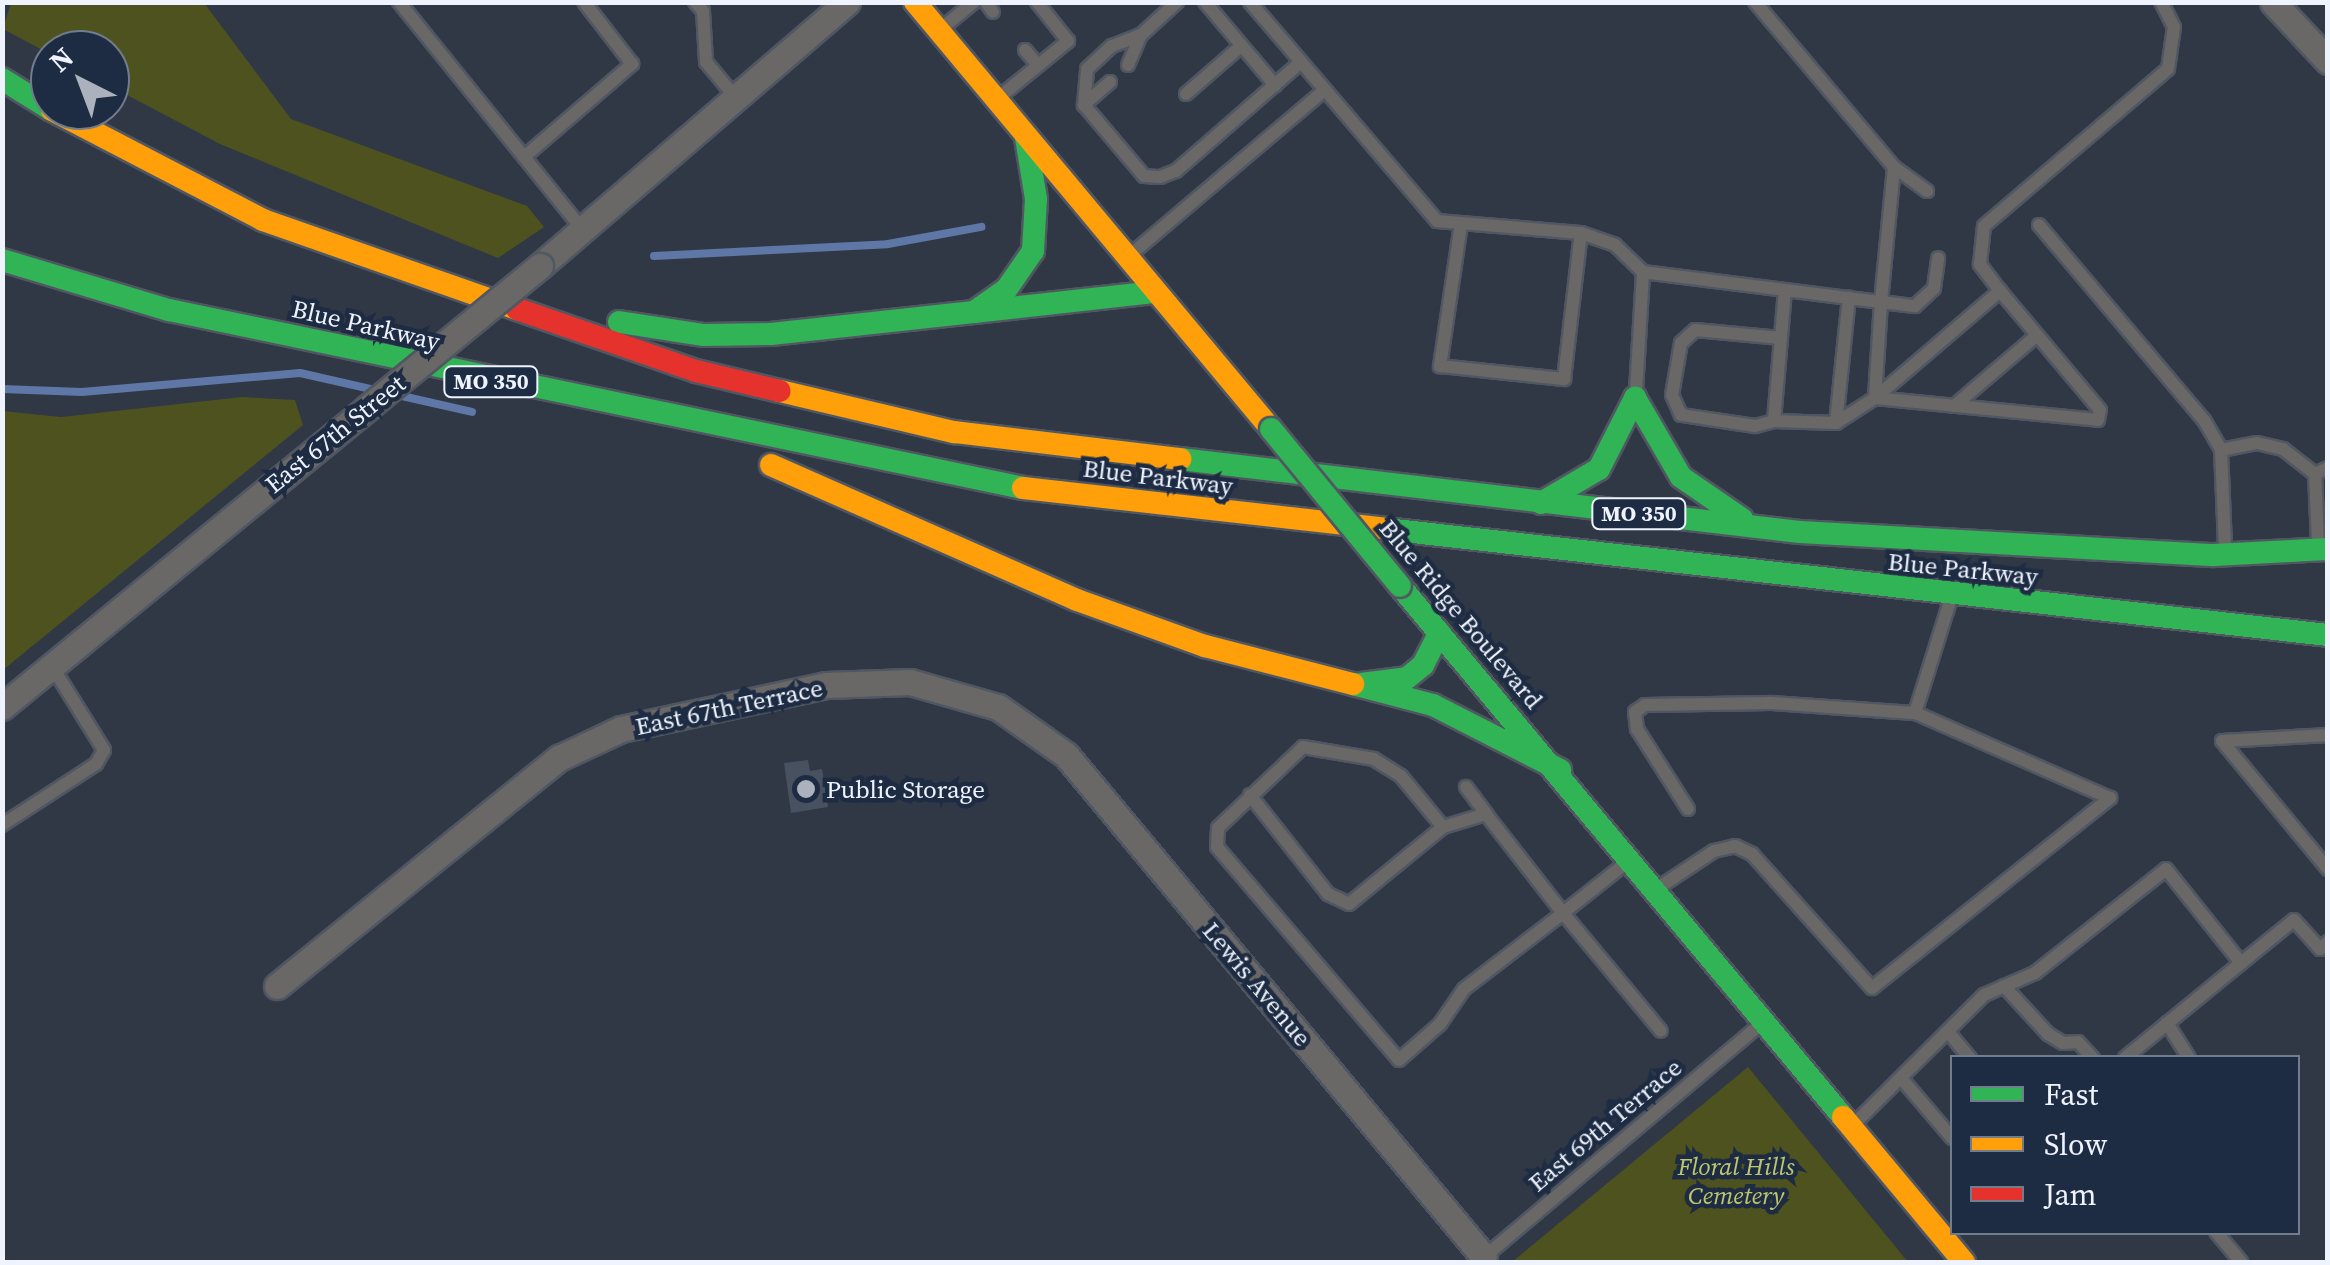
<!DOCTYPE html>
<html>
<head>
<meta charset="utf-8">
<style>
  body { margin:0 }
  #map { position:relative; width:2330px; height:1265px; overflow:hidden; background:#303846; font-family:"Source Serif 4",serif }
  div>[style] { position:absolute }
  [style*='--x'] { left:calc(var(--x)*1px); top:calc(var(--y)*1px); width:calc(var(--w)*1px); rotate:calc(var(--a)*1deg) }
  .green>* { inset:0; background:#4d521e }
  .stream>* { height:8px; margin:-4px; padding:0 4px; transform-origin:4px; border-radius:4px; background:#5e77a6 }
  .building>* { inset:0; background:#48515f }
  .roads { filter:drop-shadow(2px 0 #505762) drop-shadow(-2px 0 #505762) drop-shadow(0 2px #505762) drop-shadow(0 -2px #505762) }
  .lane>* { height:12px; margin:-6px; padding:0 6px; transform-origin:6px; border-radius:6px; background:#6a6866 }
  .street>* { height:25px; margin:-12.5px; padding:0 12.5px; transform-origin:12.5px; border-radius:12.5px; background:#6a6866 }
  .fast>* { height:22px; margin:-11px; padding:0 11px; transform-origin:11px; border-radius:11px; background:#30b455 }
  .slow>* { height:22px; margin:-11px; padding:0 11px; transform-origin:11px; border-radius:11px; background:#ff9f0a }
  .jam>* { height:22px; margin:-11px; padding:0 11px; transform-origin:11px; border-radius:11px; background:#e5322d }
  .bridges { filter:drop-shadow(2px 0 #505762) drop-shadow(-2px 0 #505762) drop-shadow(0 2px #505762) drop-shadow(0 -2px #505762) }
  .street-bridge>* { height:25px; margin:-12.5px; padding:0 12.5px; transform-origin:12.5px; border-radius:12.5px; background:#6a6866 }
  .fast-bridge>* { height:22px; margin:-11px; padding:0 11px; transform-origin:11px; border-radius:11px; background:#30b455 }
  .dots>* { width:28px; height:28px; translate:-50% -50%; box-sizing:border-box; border:5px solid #1e2c43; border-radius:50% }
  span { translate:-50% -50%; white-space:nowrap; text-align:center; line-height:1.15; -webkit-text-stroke:9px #1e2c43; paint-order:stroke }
  .shield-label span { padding:2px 8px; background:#1e2c43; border:2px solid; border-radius:8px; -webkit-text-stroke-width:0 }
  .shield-label { font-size:22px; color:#eef3fd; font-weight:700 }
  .street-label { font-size:25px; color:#eef3fd }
  .poi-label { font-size:25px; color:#eef3fd }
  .left { translate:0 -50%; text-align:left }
  .park-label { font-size:25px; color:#bec76e; font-style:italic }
  .frame { position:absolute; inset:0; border:5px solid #eef3fd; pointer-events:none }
  .legend { position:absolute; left:1950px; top:1055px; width:350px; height:180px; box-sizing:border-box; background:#1e2c43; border:2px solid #717c8d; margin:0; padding:12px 18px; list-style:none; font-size:30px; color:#eef3fd }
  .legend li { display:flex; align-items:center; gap:20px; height:50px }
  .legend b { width:50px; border:2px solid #717c8d }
  .north { position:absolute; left:30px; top:30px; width:100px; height:100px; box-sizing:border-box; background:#1e2c43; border:2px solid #717c8d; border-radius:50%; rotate:318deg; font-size:28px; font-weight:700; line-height:40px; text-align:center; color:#eef3fd }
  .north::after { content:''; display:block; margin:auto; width:35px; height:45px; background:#acb2bd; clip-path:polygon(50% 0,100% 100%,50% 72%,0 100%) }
</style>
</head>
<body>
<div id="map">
  <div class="green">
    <i style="clip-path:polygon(11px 3px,204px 3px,291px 119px,527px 206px,544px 227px,498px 258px,220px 144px,110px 86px,110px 50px,50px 54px,3px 29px)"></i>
    <i style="clip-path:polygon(242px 397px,295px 400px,303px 425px,3px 670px,3px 411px,61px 417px)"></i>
    <i style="clip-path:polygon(1748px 1067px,1908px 1262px,1512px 1262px)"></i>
  </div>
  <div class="stream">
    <i style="--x:654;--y:256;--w:234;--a:-2.9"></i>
    <i style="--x:888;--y:244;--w:95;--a:-10.4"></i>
    <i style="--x:2;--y:389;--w:80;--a:2.1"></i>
    <i style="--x:82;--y:392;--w:219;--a:-5"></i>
    <i style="--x:300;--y:373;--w:82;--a:12.7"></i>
    <i style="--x:393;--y:394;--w:81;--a:12.8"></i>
  </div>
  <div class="building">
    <i style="clip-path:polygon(808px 760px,810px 771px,822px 769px,828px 807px,791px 813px,784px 763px)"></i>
  </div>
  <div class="roads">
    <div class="lane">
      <i style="--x:399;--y:2;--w:292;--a:51.1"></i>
      <i style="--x:695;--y:2;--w:12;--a:48"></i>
      <i style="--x:703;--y:11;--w:51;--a:86.6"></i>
      <i style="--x:706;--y:62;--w:47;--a:50.2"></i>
      <i style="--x:986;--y:2;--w:12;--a:55"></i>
      <i style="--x:1205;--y:2;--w:109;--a:49.9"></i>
      <i style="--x:1250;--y:2;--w:288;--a:49.5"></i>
      <i style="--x:1437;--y:221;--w:144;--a:4.8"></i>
      <i style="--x:1581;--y:233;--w:36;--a:19"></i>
      <i style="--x:1615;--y:245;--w:39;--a:44"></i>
      <i style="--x:1755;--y:2;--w:216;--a:49.9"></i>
      <i style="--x:1894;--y:167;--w:136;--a:95.5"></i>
      <i style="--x:1881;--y:302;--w:34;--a:7"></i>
      <i style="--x:1915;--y:306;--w:26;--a:-43"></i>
      <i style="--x:1934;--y:288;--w:30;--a:-82"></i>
      <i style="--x:941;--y:29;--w:43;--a:-39.3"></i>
      <i style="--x:1025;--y:50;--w:20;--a:49"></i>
      <i style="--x:1128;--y:65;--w:33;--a:-67"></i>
      <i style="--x:1141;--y:35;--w:49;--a:-42.5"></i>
      <i style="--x:1110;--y:82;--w:35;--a:139"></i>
      <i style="--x:1084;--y:105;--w:93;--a:49.8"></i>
      <i style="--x:1144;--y:176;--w:16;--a:4"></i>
      <i style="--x:1160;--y:177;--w:17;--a:-21"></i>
      <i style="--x:1176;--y:171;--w:166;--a:-41.1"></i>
      <i style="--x:1186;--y:94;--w:73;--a:-41.1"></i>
      <i style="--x:997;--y:99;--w:92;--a:-39.2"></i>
      <i style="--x:1068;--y:41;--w:50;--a:-128.5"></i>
      <i style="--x:1084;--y:105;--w:36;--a:-85"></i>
      <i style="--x:1087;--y:69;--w:34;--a:-43"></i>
      <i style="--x:1112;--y:46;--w:31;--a:-21"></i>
      <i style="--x:524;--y:157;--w:143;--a:-40.7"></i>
      <i style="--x:632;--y:64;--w:78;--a:-127.7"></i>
      <i style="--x:1894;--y:167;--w:41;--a:36"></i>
      <i style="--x:1461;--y:224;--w:144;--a:98.4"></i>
      <i style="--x:1440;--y:366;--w:125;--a:6"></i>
      <i style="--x:1564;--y:379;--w:147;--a:-83.4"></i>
      <i style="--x:2039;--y:225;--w:255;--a:49.8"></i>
      <i style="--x:2204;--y:420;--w:34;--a:60"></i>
      <i style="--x:2221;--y:450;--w:97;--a:87.6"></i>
      <i style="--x:1129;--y:256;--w:257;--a:-40.3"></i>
      <i style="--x:1636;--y:391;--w:119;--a:-86.6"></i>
      <i style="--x:1643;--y:272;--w:240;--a:7.2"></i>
      <i style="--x:1881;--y:302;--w:96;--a:93.6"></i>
      <i style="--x:1875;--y:398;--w:46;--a:147.3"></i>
      <i style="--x:1836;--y:423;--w:62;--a:-178.2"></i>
      <i style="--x:1774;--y:421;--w:131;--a:-85.2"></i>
      <i style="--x:1875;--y:398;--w:165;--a:-40.6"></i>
      <i style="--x:2000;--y:291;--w:34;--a:-127"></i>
      <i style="--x:1980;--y:264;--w:38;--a:-84"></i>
      <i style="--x:1984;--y:226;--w:242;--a:-40.5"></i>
      <i style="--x:2168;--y:69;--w:42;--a:-81.9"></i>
      <i style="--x:2174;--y:27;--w:28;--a:-117"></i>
      <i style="--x:1875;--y:398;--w:224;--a:5.6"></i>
      <i style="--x:2098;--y:420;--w:10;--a:-79"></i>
      <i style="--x:2100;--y:410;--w:155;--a:-130"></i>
      <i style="--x:1954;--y:406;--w:109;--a:-40.5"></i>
      <i style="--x:1774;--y:421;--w:20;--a:165"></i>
      <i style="--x:1755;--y:426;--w:75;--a:-171.5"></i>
      <i style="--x:1681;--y:415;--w:22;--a:-114"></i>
      <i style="--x:1672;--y:395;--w:53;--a:-80.2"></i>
      <i style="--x:1681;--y:343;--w:19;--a:-43"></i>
      <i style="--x:1695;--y:330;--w:86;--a:5.3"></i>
      <i style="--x:1836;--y:423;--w:126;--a:-84.1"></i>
      <i style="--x:2221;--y:450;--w:37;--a:-11"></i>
      <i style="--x:2257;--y:443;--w:27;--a:13"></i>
      <i style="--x:2283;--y:449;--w:41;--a:38"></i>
      <i style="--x:2318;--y:542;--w:68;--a:-92.5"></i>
      <i style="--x:2315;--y:474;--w:14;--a:-25"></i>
      <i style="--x:2328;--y:735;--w:106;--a:176.8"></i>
      <i style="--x:2222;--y:741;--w:166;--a:50.4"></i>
      <i style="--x:1466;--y:787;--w:34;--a:53"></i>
      <i style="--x:1250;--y:795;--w:126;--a:51.8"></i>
      <i style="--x:1328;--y:894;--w:23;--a:25"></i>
      <i style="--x:1349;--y:904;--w:122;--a:-39.3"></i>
      <i style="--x:1688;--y:809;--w:95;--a:-122.5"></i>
      <i style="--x:1637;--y:729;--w:17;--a:-97"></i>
      <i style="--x:1635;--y:712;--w:12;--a:-35"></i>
      <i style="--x:1645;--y:705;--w:126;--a:-0.9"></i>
      <i style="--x:1771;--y:703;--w:144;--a:4"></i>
      <i style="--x:2;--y:825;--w:112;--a:-33"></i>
      <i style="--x:96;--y:764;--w:16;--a:-60"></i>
      <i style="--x:104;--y:750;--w:99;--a:-121.8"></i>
      <i style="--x:1626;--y:863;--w:80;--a:141.6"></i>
      <i style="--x:1563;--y:913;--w:125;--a:-127.9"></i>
      <i style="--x:1486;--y:814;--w:45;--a:163.2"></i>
      <i style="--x:1443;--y:827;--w:66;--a:-129.5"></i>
      <i style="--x:1401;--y:776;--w:32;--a:-148"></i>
      <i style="--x:1374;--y:759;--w:72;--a:-170.4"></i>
      <i style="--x:1303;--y:747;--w:117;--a:136.4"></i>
      <i style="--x:1218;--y:828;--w:19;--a:93"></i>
      <i style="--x:1217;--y:847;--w:280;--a:49.5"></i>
      <i style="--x:1399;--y:1060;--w:55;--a:-41.3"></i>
      <i style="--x:1440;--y:1024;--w:42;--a:-55.6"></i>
      <i style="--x:1464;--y:989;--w:125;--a:-37.5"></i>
      <i style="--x:1563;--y:913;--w:153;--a:50.3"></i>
      <i style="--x:1658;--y:888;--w:67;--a:-33.5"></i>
      <i style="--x:1714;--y:851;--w:22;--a:-13"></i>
      <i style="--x:1735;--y:846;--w:19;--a:25"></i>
      <i style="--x:1752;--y:854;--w:180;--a:48.2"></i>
      <i style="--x:1872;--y:988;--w:305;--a:-38.6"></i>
      <i style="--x:2110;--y:798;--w:213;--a:-156.4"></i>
      <i style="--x:1915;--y:713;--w:121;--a:-72.6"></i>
      <i style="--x:2241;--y:963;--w:68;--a:-39.1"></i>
      <i style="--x:2294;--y:920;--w:39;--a:48"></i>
      <i style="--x:2320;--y:949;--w:11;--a:-41"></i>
      <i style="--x:2004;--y:986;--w:65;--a:47.5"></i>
      <i style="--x:2048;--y:1034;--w:17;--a:31"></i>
      <i style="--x:2063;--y:1043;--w:15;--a:-4"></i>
      <i style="--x:2078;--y:1042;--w:22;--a:47"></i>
      <i style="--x:2167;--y:1023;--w:41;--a:57.8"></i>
      <i style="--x:1949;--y:1033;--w:33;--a:50"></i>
      <i style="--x:1901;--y:1078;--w:79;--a:49.6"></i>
      <i style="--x:1852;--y:1126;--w:186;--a:-44.8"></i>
      <i style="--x:1984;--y:995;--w:56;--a:-23.3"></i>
      <i style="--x:2035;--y:973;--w:167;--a:-38.4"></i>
      <i style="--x:2166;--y:869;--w:120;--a:51.4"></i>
      <i style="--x:2241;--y:963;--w:150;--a:140.7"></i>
      <i style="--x:2216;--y:1232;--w:39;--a:50"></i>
      <i style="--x:1483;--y:1258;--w:365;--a:-40.1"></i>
    </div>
    <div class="street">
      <i style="--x:2273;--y:2;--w:81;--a:47"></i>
      <i style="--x:540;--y:266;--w:405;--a:-40.7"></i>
      <i style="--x:2;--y:707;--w:472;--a:-39.3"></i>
      <i style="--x:277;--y:986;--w:363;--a:-39"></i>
      <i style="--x:559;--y:758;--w:68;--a:-25.1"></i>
      <i style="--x:621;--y:729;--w:210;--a:-12.1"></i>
      <i style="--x:826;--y:685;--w:84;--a:-2"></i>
      <i style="--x:910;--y:682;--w:91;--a:15.9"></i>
      <i style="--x:998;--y:707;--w:83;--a:35.2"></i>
      <i style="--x:1066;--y:755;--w:653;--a:50.22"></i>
    </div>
    <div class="fast">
      <i style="--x:2;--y:79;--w:57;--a:32"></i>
      <i style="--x:2;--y:260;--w:174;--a:16.7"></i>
      <i style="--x:169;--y:310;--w:872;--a:11.77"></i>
      <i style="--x:974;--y:312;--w:183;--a:-6.3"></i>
      <i style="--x:619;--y:322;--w:86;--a:8.7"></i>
      <i style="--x:704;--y:335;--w:67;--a:-0.9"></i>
      <i style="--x:771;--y:334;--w:204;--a:-6.2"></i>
      <i style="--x:974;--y:312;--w:39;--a:-35"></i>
      <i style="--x:1006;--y:290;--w:47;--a:-55.3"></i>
      <i style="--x:1033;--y:251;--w:52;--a:-86.7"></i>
      <i style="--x:1036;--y:199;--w:62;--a:-99.3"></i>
      <i style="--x:1180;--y:459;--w:624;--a:6.72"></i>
      <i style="--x:1800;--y:532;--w:415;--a:3.2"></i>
      <i style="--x:2214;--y:555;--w:114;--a:-3"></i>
      <i style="--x:1541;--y:503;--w:67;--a:-30.4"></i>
      <i style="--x:1599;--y:469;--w:80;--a:-63.1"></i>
      <i style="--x:1635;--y:398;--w:91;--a:59.8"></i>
      <i style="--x:1681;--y:477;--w:74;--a:34.5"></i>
      <i style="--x:1386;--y:529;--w:948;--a:6.42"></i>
      <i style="--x:1400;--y:586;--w:692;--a:50.16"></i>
      <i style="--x:1353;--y:684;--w:83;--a:14.7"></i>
      <i style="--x:1433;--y:705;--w:143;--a:27.1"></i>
      <i style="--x:1361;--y:684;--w:46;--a:-7.4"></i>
      <i style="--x:1407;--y:678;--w:21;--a:-39"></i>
      <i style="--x:1423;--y:665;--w:36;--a:-63"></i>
    </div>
    <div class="slow">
      <i style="--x:915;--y:2;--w:556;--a:50.18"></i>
      <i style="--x:52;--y:110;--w:238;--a:27.5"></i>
      <i style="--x:263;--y:220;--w:269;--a:19.3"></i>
      <i style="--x:780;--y:391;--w:179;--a:13.3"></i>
      <i style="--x:954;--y:432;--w:228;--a:6.8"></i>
      <i style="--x:771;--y:465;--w:334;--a:23.8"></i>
      <i style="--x:1077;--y:600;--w:136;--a:19.8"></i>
      <i style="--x:1205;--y:646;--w:153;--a:14.4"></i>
      <i style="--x:1023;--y:488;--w:365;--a:6.4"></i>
      <i style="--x:1843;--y:1117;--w:189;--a:50.2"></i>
    </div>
    <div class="jam">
      <i style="--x:517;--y:309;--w:189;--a:19.1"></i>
      <i style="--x:696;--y:371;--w:86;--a:13.4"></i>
    </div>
  </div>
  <div class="bridges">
    <div class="street-bridge">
      <i style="--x:367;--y:408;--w:224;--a:-39.4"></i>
    </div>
    <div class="fast-bridge">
      <i style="--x:1271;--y:429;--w:203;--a:50.6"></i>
    </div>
  </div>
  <div class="dots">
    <i style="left:806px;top:789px;background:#acb2bd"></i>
  </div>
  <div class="shield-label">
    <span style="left:491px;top:382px">MO 350</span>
    <span style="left:1639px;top:514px">MO 350</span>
  </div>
  <div class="street-label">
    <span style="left:366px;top:325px;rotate:13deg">Blue Parkway</span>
    <span style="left:335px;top:434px;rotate:-39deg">East 67th Street</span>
    <span style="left:1158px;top:477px;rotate:7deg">Blue Parkway</span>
    <span style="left:1963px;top:569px;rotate:6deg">Blue Parkway</span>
    <span style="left:1461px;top:614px;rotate:50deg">Blue Ridge Boulevard</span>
    <span style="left:729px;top:707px;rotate:-12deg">East 67th Terrace</span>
    <span style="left:1257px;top:984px;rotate:50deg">Lewis Avenue</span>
    <span style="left:1605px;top:1125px;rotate:-40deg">East 69th Terrace</span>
  </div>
  <div class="poi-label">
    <span class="left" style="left:826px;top:789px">Public Storage</span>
  </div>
  <div class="park-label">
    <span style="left:1736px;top:1181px">Floral Hills<br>Cemetery</span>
  </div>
  <div class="frame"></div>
  <ul class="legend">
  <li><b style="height:12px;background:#30b455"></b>Fast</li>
  <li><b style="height:12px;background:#ff9f0a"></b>Slow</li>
  <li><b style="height:12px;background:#e5322d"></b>Jam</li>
  </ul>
  <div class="north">N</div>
</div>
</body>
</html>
